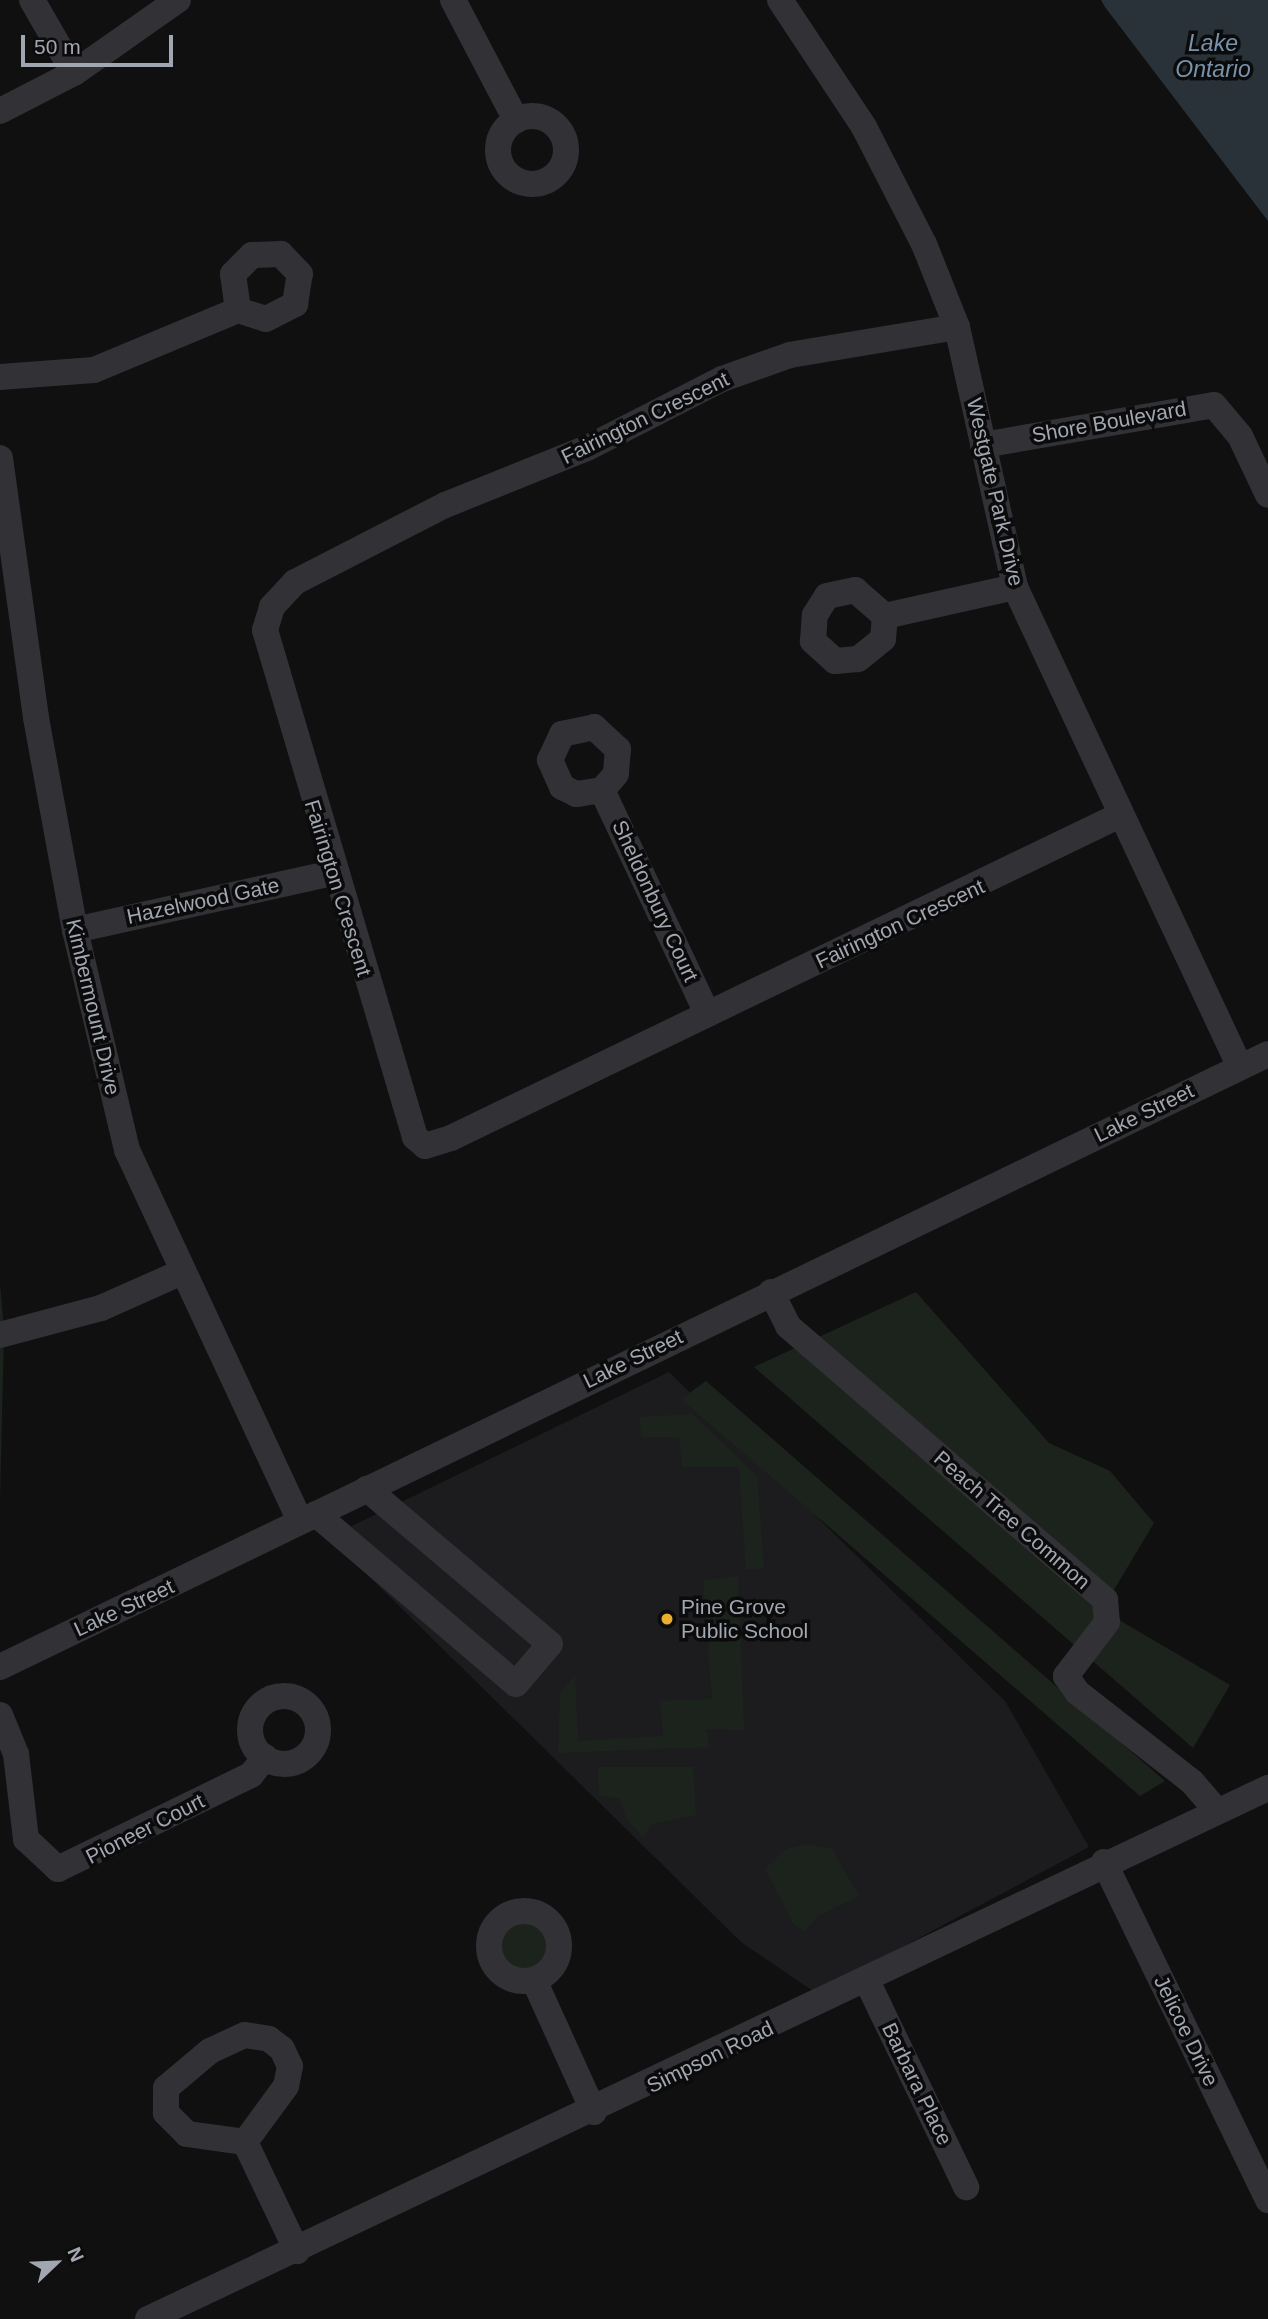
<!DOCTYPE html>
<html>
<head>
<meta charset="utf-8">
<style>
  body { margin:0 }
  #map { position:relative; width:1268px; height:2319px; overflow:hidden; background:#101011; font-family:Arial,sans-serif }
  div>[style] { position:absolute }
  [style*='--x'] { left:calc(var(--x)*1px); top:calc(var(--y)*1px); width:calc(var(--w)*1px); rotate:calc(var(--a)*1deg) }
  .built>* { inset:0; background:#1c1c1e }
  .green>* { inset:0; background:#1c231d }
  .round { border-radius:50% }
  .water>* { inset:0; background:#2a3239 }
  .minor>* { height:26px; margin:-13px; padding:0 13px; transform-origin:13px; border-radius:13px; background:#313136 }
  .minor>.ring { margin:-13px; padding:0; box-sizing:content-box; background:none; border:26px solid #313136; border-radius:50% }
  .dots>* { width:19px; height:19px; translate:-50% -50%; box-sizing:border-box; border:4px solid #0b0b0c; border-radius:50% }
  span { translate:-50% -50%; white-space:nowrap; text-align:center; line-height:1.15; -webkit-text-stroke:7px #0b0b0c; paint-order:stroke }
  .street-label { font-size:21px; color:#a1a6b1 }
  .poi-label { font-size:21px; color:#a1a6b1 }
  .left { translate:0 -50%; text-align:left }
  .water-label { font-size:23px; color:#7993ac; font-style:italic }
  .north { position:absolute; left:21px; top:2228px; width:70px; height:70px; -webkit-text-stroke:5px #0b0b0c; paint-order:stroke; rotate:67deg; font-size:19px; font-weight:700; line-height:28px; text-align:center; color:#a1a6b1 }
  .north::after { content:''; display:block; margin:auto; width:24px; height:32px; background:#a1a6b1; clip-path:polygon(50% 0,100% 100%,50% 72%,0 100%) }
  .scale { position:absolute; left:21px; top:35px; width:152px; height:32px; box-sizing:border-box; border:4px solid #a1a6b1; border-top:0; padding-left:9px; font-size:21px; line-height:24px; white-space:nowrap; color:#a1a6b1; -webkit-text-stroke:5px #0b0b0c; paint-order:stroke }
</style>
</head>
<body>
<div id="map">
  <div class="built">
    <i style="clip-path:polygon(669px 1372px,1005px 1701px,1089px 1847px,816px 1993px,741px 1942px,329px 1537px)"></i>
  </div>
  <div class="green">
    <i style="clip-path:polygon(0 1284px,4px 1330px,0 1500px)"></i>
    <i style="clip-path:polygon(916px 1292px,1049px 1443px,1110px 1471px,1154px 1523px,1102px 1610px,1230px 1685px,1193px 1748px,754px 1367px)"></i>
    <i style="clip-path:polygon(706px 1381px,1165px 1781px,1140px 1796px,681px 1399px)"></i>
    <i style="clip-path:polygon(692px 1414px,757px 1476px,764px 1568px,746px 1570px,739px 1467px,682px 1467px,679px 1437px,641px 1437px,640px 1417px)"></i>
    <i style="clip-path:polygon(738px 1576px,744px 1730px,707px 1729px,709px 1747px,558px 1753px,560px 1693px,575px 1675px,578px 1741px,663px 1736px,660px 1701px,712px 1699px,703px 1581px)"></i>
    <i style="clip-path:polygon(598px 1767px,693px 1767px,696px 1815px,652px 1824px,643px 1837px,627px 1820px,619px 1798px,599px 1796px)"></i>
    <i style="clip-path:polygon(807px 1844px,832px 1849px,859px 1896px,818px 1916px,805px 1931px,794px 1925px,765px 1869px,786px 1849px)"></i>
    <i class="round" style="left:501px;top:1923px;width:46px;height:46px"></i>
  </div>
  <div class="water">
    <i style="clip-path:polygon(1101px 0,1268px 0,1268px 221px,1105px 7px)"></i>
  </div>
  <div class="minor">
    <i style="--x:32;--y:0;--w:84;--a:60.1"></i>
    <i style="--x:453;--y:0;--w:136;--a:62.3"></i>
    <i style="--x:780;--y:0;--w:152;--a:56.5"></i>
    <i style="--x:864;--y:127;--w:131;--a:62.9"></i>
    <i style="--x:924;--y:244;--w:89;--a:68.3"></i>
    <i style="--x:957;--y:327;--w:266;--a:77.4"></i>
    <i style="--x:1015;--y:587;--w:530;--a:64.89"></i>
    <i style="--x:0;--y:111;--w:83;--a:-27.2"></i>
    <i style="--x:74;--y:73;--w:127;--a:-35.1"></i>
    <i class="ring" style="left:498px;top:116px;width:42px;height:42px"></i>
    <i style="--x:957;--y:327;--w:169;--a:170.5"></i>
    <i style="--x:790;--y:355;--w:72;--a:160.6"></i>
    <i style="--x:722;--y:379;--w:152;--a:152.9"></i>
    <i style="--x:587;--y:448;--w:153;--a:158.1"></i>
    <i style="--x:445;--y:505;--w:169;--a:152.8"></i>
    <i style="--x:295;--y:582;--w:34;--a:133"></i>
    <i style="--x:272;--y:607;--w:24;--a:107"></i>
    <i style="--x:265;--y:630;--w:529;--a:73.52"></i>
    <i style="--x:415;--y:1137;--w:13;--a:42"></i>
    <i style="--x:425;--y:1146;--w:27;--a:-17"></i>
    <i style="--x:451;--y:1138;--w:741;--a:-25.77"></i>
    <i style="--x:0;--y:377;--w:94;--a:-4.3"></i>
    <i style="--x:94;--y:370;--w:156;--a:-22.6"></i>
    <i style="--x:238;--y:310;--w:29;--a:18"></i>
    <i style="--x:266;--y:319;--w:33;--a:-27"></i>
    <i style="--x:295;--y:304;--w:30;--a:-81"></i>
    <i style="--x:300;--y:274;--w:28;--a:-134"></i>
    <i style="--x:281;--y:254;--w:29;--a:178"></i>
    <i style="--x:252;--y:255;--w:27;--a:135"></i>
    <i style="--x:233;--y:274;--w:36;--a:82"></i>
    <i style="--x:983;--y:445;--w:234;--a:-9.8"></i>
    <i style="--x:1214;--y:405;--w:40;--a:50"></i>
    <i style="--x:1240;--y:436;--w:65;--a:64.6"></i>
    <i style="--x:0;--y:458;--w:262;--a:82.1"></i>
    <i style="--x:36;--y:718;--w:216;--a:79.6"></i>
    <i style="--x:75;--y:930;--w:226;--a:76.7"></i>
    <i style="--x:127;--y:1150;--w:409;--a:65"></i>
    <i style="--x:885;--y:616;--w:23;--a:95"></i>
    <i style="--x:883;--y:639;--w:32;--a:141"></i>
    <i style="--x:858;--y:659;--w:23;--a:175"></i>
    <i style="--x:835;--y:661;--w:30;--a:-138"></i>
    <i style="--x:813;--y:641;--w:26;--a:-86"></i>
    <i style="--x:815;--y:615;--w:22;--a:-58"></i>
    <i style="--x:827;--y:596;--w:29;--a:-12"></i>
    <i style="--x:855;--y:590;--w:40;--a:41"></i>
    <i style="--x:885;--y:616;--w:133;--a:-12.6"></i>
    <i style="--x:602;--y:790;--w:26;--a:171"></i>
    <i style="--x:576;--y:794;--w:16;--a:-153"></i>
    <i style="--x:562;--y:787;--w:30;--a:-114"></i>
    <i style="--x:550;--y:760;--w:29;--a:-65"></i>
    <i style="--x:562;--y:734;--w:33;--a:-12"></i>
    <i style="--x:594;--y:727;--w:33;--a:43"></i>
    <i style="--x:618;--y:749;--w:25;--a:95"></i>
    <i style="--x:616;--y:774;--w:21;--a:131"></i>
    <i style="--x:602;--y:790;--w:246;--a:64.8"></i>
    <i style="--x:75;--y:930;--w:263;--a:-12.5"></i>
    <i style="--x:771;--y:1292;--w:38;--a:63"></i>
    <i style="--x:788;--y:1326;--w:419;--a:40.8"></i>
    <i style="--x:1105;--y:1600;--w:22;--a:85"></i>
    <i style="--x:1107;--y:1622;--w:68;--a:127.2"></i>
    <i style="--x:1066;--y:1676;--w:19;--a:55"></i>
    <i style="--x:1077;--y:1692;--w:146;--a:38"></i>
    <i style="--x:1192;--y:1782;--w:38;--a:49"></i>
    <i style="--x:0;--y:1335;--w:105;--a:-15"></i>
    <i style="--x:101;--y:1308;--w:89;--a:-24"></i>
    <i style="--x:316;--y:1514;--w:262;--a:40.4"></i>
    <i style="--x:516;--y:1684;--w:52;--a:-49.6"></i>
    <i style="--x:550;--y:1644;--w:240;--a:-139.7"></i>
    <i style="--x:0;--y:1667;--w:1408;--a:-25.8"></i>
    <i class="ring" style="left:250px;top:1696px;width:42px;height:42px"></i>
    <i style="--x:0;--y:1715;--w:42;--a:67.7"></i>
    <i style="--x:16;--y:1754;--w:86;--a:83.3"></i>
    <i style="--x:26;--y:1839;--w:44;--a:43.2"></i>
    <i style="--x:58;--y:1869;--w:215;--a:-26"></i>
    <i style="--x:251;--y:1775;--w:23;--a:-52"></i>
    <i style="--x:1104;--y:1862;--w:376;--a:64.1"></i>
    <i class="ring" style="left:489px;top:1911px;width:44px;height:44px"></i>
    <i style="--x:534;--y:1980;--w:145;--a:65.6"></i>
    <i style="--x:867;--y:1981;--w:229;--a:64.3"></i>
    <i style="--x:245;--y:2035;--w:24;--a:9"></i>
    <i style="--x:269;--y:2039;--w:16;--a:38"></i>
    <i style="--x:282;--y:2049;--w:19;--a:65"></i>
    <i style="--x:290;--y:2066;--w:20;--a:101"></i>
    <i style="--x:286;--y:2086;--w:69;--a:126.2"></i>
    <i style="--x:245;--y:2142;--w:59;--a:-172.1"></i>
    <i style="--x:187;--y:2134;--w:30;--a:-135"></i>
    <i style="--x:166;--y:2113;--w:25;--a:-90"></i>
    <i style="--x:166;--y:2088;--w:57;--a:-40.1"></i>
    <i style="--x:210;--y:2051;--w:38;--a:-25"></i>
    <i style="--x:245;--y:2142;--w:121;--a:64.5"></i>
    <i style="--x:148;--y:2319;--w:1240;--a:-25.37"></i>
  </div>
  <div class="dots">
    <i style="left:667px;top:1619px;background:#e9ad30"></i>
  </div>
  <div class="street-label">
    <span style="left:645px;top:418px;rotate:-26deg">Fairington Crescent</span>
    <span style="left:1109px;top:422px;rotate:-10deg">Shore Boulevard</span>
    <span style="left:995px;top:492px;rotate:77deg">Westgate Park Drive</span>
    <span style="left:338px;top:888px;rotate:73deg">Fairington Crescent</span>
    <span style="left:203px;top:901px;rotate:-12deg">Hazelwood Gate</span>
    <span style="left:655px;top:901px;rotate:65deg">Sheldonbury Court</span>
    <span style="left:900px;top:924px;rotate:-25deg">Fairington Crescent</span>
    <span style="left:93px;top:1007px;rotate:77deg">Kimbermount Drive</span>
    <span style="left:1144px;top:1113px;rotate:-26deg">Lake Street</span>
    <span style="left:633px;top:1359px;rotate:-26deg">Lake Street</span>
    <span style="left:1012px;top:1520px;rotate:41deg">Peach Tree Common</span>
    <span style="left:124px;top:1608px;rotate:-25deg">Lake Street</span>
    <span style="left:145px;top:1829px;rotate:-27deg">Pioneer Court</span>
    <span style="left:1186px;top:2031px;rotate:64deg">Jelicoe Drive</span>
    <span style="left:710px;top:2057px;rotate:-26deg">Simpson Road</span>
    <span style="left:917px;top:2084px;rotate:64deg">Barbara Place</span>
  </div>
  <div class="poi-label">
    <span class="left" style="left:681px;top:1619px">Pine Grove<br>Public School</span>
  </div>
  <div class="water-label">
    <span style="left:1213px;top:56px">Lake<br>Ontario</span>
  </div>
  <div class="north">N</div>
  <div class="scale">50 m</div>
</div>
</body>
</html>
